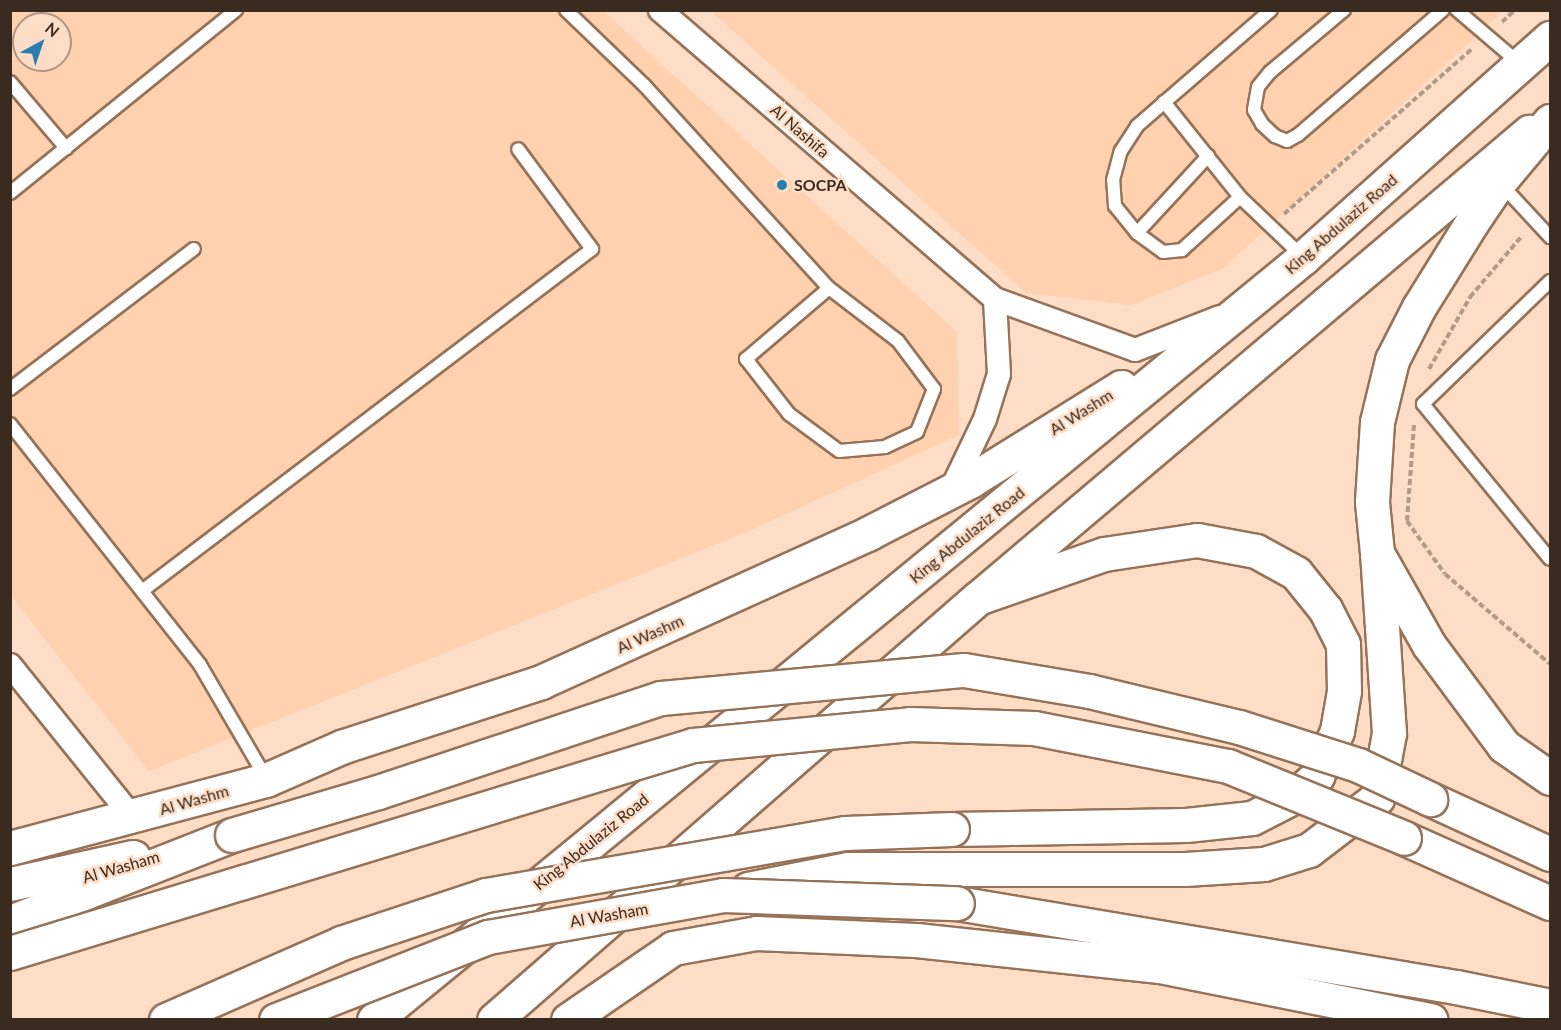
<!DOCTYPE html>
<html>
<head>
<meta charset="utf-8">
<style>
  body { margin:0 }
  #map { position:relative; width:1561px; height:1030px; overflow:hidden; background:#fdddc6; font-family:Lato,sans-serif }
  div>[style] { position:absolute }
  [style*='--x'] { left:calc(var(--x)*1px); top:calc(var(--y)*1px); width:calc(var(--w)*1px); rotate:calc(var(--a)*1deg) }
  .built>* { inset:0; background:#ffd1af }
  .path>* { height:4px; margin-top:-2px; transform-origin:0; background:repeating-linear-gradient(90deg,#b39a87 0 6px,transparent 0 9px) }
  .roads { filter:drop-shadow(2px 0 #967258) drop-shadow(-2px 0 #967258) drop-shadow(0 2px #967258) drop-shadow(0 -2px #967258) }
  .lane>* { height:12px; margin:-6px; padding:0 6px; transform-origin:6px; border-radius:6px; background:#fff }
  .street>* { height:22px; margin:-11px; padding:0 11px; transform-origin:11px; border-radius:11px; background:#fff }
  .secondary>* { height:33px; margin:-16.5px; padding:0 16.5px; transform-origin:16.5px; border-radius:16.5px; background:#fff }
  .primary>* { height:33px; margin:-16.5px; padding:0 16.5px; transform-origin:16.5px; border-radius:16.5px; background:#fff }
  .bridges { filter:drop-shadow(2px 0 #967258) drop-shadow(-2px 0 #967258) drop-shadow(0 2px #967258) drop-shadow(0 -2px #967258) }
  .secondary-bridge>* { height:33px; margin:-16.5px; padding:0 16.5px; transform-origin:16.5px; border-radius:16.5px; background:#fff }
  .dots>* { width:16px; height:16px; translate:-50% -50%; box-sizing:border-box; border:3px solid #fdddc6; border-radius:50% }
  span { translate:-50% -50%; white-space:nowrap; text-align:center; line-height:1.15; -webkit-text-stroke:5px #fdddc6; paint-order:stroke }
  .street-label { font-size:16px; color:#3a2b20 }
  .poi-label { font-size:16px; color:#3a2b20; font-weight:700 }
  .left { translate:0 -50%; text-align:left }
  .frame { position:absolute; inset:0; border:12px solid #3a2b20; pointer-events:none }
  .north { position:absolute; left:12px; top:12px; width:60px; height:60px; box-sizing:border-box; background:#fdddc6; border:2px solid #af9684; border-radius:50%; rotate:40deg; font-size:16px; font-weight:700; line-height:24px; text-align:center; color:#3a2b20 }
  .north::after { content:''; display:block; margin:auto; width:21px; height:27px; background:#2a7faf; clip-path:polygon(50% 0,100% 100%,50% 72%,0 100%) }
</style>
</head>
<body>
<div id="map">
  <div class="built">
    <i style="clip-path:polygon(evenodd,11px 11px,603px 11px,957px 332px,959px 435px,742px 534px,149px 771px,11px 596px,11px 11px,24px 24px,60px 24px,60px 60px,24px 60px,24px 24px)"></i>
    <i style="clip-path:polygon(711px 11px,1503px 11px,1224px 268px,1131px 305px,1026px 293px)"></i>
  </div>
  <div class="path">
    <i style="--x:1502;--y:22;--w:18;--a:-43"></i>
    <i style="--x:1284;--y:214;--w:250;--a:-41.3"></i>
    <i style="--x:1429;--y:369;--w:83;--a:-60.3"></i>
    <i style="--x:1470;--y:297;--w:80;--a:-49.6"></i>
    <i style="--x:1414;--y:425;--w:96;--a:94.2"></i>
    <i style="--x:1407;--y:521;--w:65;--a:54.4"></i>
    <i style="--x:1445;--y:574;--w:138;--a:40.6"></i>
  </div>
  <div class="roads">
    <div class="lane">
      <i style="--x:566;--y:10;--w:108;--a:43.9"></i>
      <i style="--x:644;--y:85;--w:275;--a:47.7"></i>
      <i style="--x:829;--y:288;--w:87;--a:37.5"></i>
      <i style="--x:898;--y:341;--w:60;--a:53.1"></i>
      <i style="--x:934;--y:389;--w:46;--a:111.6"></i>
      <i style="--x:917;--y:432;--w:35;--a:155"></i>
      <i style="--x:885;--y:447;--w:46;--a:175"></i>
      <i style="--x:839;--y:451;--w:62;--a:-143.5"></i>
      <i style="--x:789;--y:414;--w:70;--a:-128"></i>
      <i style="--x:746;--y:359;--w:109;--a:-40.5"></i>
      <i style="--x:1344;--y:10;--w:97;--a:140"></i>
      <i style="--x:1270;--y:72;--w:19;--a:129"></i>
      <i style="--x:1258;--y:87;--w:23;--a:100"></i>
      <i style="--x:1254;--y:110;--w:16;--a:60"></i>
      <i style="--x:1262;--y:124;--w:18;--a:43"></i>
      <i style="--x:1275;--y:136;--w:13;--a:23"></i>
      <i style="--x:1287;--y:141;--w:13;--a:-29"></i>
      <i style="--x:1298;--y:135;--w:191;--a:-40.8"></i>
      <i style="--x:1457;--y:10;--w:82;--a:40.5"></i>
      <i style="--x:10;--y:82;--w:87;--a:49.7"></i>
      <i style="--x:1164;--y:102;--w:122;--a:51.3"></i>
      <i style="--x:1240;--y:197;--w:87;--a:43.6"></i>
      <i style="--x:1500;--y:183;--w:74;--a:47.2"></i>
      <i style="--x:10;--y:193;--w:291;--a:-39"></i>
      <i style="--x:1240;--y:197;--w:79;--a:137.6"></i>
      <i style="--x:1182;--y:250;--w:19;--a:174"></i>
      <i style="--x:1163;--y:252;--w:32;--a:-144"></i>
      <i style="--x:1137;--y:233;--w:35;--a:-129"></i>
      <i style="--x:1115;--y:206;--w:26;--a:-94"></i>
      <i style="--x:1113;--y:180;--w:30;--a:-75"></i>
      <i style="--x:1121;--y:151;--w:30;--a:-57"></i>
      <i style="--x:1137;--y:126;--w:177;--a:-40.9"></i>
      <i style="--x:1137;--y:233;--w:105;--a:-47.3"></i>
      <i style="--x:1550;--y:281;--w:177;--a:135.9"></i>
      <i style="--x:1423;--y:404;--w:200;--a:50.7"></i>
      <i style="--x:10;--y:389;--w:231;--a:-37.3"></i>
      <i style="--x:10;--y:424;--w:307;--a:51.7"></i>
      <i style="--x:200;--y:665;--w:131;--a:59.7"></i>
      <i style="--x:142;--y:591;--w:565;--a:-37.23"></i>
      <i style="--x:592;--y:249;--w:124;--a:-126.5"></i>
    </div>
    <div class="street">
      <i style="--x:660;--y:10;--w:442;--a:40.8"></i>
      <i style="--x:995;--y:299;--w:149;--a:20"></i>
      <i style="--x:1135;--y:350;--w:91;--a:-21.2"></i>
      <i style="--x:951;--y:490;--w:79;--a:-64.4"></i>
      <i style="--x:985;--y:419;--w:47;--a:-72.7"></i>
      <i style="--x:999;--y:374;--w:75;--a:-93.1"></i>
      <i style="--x:10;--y:665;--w:195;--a:51.2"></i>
    </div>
    <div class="secondary">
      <i style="--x:10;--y:848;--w:265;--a:-14.9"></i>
      <i style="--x:266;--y:780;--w:85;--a:-23.6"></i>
      <i style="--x:344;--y:746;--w:207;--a:-18"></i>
      <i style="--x:541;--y:682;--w:360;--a:-24.4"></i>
      <i style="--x:869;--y:533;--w:114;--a:-27.2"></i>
      <i style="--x:970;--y:481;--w:178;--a:-31.9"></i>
      <i style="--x:10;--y:884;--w:126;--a:-12.4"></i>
      <i style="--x:10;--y:922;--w:238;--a:-21.4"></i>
      <i style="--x:374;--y:1020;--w:1202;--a:-39.36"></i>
      <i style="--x:1303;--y:258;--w:331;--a:-41.7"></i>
      <i style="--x:494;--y:1020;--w:642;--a:-41.09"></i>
      <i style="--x:978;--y:598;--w:722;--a:-40.22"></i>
    </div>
    <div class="primary">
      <i style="--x:1550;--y:121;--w:80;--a:129.9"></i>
      <i style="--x:1499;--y:182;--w:48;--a:124"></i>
      <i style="--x:1472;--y:222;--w:100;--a:121.9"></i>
      <i style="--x:1419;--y:307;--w:59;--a:117"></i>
      <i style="--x:1392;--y:360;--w:64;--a:103.6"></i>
      <i style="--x:1377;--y:422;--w:80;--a:93.6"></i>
      <i style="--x:1372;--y:502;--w:51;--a:84.4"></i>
      <i style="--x:1377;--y:553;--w:106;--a:60.5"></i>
      <i style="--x:1429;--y:645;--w:126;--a:53.4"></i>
      <i style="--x:1504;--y:746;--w:56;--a:34.8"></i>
      <i style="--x:1430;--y:799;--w:132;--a:24.6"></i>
      <i style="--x:952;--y:829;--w:234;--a:-1"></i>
      <i style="--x:1186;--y:825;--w:66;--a:-6.1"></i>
      <i style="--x:1252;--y:818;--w:48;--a:-27.1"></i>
      <i style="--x:1295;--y:796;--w:30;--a:-42"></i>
      <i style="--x:1317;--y:776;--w:49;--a:-66"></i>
      <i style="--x:1337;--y:731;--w:41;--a:-80.1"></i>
      <i style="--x:1344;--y:691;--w:47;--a:-91.2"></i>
      <i style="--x:1343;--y:644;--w:39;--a:-117"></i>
      <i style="--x:1325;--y:609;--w:46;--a:-128.9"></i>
      <i style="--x:1296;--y:573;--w:46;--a:-151.2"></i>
      <i style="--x:1256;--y:551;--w:60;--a:-169.4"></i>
      <i style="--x:1197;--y:540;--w:94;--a:171.4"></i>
      <i style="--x:1104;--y:554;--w:133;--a:160.8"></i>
      <i style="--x:1404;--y:838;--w:160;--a:24"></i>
      <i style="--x:748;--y:889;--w:102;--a:-11.3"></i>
      <i style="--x:848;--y:869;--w:337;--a:0"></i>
      <i style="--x:1185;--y:869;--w:79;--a:-3.6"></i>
      <i style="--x:1264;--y:864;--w:47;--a:-17.3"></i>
      <i style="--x:1309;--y:850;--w:86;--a:-37.4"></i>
      <i style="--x:1377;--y:798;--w:66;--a:-79.5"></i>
      <i style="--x:1389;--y:733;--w:180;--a:-93.8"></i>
      <i style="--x:957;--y:903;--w:506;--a:9.56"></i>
      <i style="--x:1456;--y:987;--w:96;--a:11.4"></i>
      <i style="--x:568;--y:1020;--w:127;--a:-34.4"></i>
      <i style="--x:673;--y:948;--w:84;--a:-10.2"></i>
      <i style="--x:756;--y:933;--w:160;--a:2.5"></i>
      <i style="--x:916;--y:940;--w:245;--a:6.1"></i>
      <i style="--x:1160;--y:966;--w:276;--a:11.3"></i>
    </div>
  </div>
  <div class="bridges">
    <div class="secondary-bridge">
      <i style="--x:232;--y:835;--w:152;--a:-16.4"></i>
      <i style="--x:378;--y:792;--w:298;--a:-18.4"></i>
      <i style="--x:661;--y:698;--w:304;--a:-5.3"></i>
      <i style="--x:964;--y:670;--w:127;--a:9.5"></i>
      <i style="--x:1089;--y:691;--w:154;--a:13.5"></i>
      <i style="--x:1239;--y:727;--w:125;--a:17.7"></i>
      <i style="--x:1358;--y:765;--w:80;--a:25.3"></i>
      <i style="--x:10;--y:953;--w:714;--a:-16.94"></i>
      <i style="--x:693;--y:745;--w:218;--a:-5.5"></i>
      <i style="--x:910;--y:724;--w:124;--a:1.8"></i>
      <i style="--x:1034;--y:728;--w:198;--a:11.1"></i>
      <i style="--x:1228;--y:766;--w:190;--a:22.2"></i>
      <i style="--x:166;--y:1020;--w:191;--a:-23.7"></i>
      <i style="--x:341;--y:943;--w:153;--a:-18.3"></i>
      <i style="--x:486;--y:895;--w:364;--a:-9.8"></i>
      <i style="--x:845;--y:833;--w:107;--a:-2.1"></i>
      <i style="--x:276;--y:1020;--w:228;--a:-21.4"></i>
      <i style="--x:488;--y:937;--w:239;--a:-10.1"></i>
      <i style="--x:723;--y:895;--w:234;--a:2"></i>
    </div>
  </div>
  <div class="dots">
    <i style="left:782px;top:185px;background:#2a7faf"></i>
  </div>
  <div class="street-label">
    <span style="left:800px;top:131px;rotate:41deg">Al Nashifa</span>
    <span style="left:1341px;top:224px;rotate:-41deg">King Abdulaziz Road</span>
    <span style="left:1081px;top:412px;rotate:-32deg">Al Washm</span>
    <span style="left:967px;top:535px;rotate:-39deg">King Abdulaziz Road</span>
    <span style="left:650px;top:634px;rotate:-24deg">Al Washm</span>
    <span style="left:194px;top:800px;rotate:-16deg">Al Washm</span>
    <span style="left:591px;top:842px;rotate:-39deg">King Abdulaziz Road</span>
    <span style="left:121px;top:867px;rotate:-16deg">Al Washam</span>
    <span style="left:609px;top:915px;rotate:-10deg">Al Washam</span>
  </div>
  <div class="poi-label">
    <span class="left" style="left:794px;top:185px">SOCPA</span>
  </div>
  <div class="frame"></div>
  <div class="north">N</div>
</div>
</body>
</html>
